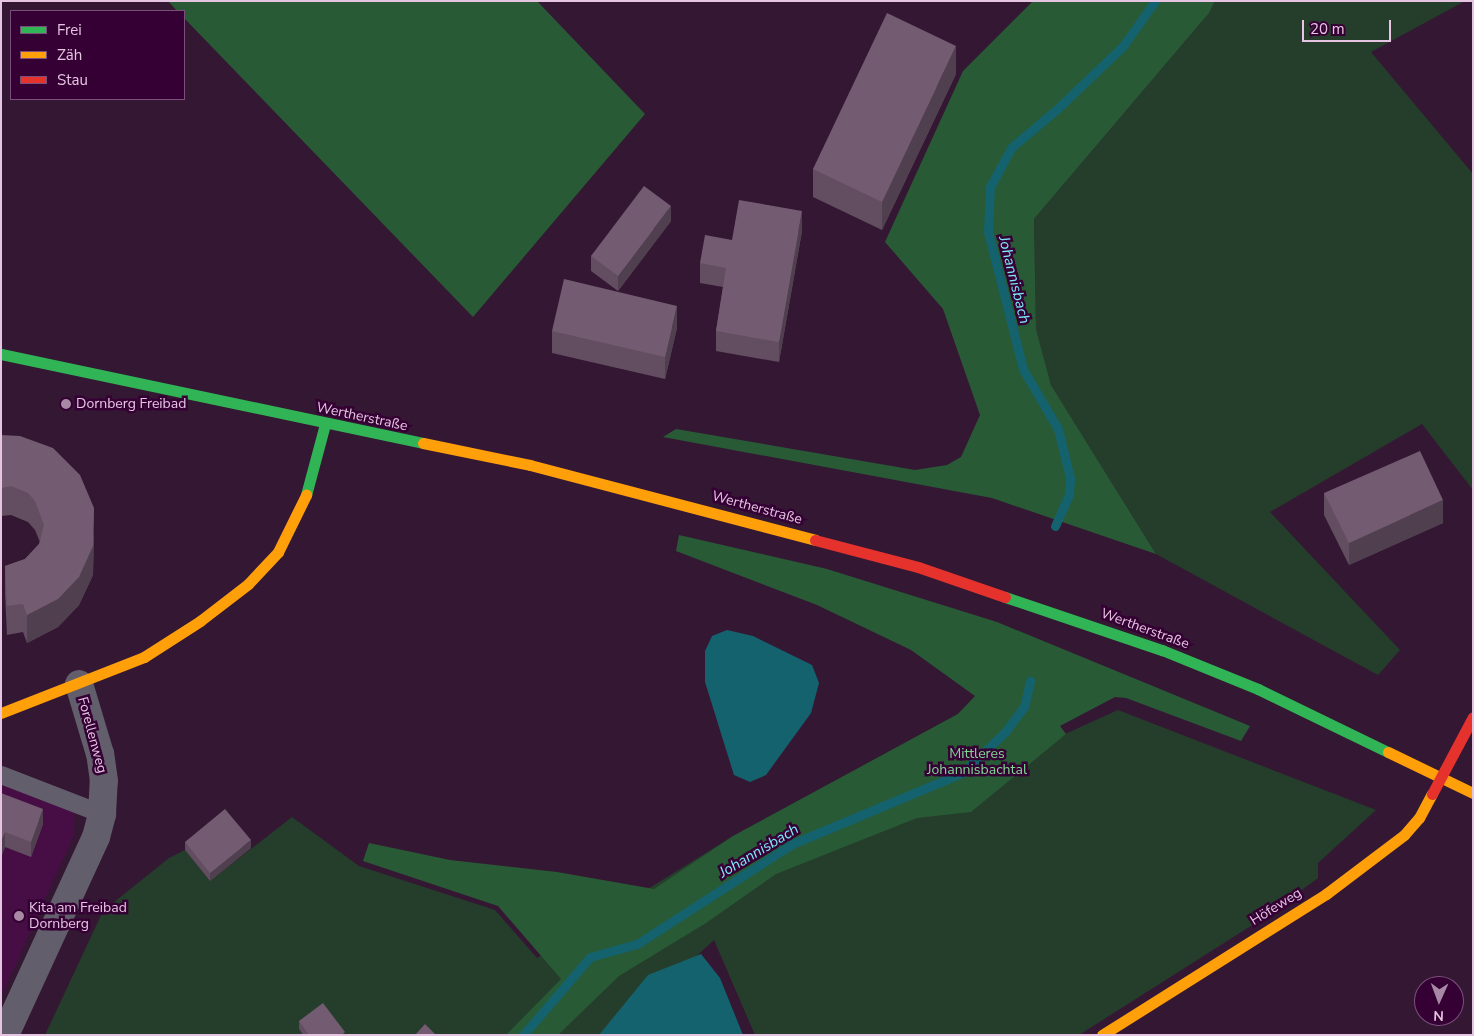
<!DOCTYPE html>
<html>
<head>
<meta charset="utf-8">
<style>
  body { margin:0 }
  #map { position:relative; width:1474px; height:1036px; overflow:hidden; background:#341833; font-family:"Nunito Sans",sans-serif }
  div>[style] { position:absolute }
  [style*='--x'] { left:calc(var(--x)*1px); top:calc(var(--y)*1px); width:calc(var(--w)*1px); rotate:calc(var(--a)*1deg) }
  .built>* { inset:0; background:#460e44 }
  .green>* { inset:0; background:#253d2b }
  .forest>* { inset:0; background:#285a36 }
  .water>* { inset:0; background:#15626f }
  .stream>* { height:9px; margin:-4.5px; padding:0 4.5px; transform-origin:4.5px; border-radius:4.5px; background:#15626f }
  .lane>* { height:18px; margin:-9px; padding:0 9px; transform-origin:9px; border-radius:9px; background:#635e6c }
  .street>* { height:28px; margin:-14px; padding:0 14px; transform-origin:14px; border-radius:14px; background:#635e6c }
  .fast>* { height:11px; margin:-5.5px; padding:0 5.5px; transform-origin:5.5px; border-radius:5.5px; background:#30b455 }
  .slow>* { height:11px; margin:-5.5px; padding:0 5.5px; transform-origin:5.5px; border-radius:5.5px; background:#ff9f0a }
  .jam>* { height:11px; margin:-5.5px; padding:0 5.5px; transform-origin:5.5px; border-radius:5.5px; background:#e5322d }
  .wall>* { inset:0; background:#634e61 }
  .shaded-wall>* { inset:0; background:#50404f }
  .building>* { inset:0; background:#735b71 }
  .dots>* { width:14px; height:14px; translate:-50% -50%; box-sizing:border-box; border:2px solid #350034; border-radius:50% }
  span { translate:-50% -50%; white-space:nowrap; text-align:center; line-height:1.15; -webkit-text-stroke:5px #350034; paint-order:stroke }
  .poi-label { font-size:14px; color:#e5c5e2 }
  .left { translate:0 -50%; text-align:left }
  .street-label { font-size:14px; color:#e5c5e2 }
  .park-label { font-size:14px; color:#80d793 }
  .water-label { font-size:15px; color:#7de8fa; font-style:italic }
  .frame { position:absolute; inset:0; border:2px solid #e5c5e2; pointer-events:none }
  .legend { position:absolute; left:10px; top:10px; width:175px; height:90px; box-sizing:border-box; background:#350034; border:1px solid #7b4f7a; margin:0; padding:6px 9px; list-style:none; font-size:15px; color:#e5c5e2 }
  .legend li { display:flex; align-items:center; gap:10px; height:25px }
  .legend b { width:25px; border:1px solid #7b4f7a }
  .north { position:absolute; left:1414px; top:976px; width:50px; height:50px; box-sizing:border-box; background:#350034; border:1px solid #7b4f7a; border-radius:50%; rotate:182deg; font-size:14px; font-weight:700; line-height:20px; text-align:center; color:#e5c5e2 }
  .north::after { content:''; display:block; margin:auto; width:18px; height:22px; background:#a788a5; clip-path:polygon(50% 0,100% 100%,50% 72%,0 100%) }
  .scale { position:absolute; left:1302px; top:20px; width:89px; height:22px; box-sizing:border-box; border:2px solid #e5c5e2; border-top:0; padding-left:6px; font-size:15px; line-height:18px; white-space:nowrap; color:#e5c5e2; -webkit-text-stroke:4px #350034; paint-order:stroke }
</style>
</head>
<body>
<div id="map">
  <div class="built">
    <i style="clip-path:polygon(1px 768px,75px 797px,74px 835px,1px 997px)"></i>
  </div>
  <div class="green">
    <i style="clip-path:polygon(1215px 1px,1465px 1px,1371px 52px,1473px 174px,1473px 490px,1422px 424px,1270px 512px,1400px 650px,1378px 675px,1156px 554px,1051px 385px,1036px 329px,1034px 219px,1209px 13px)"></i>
    <i style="clip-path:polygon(976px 696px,1065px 734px,1118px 710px,1376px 810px,1318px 863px,1318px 878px,1265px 917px,1079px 1035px,755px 1035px,714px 940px,611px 1035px,342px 1035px,299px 1029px,303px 1035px,45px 1035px,103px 911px,169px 858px,185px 850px,210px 881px,292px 817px,359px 866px,495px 910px,537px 958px,733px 836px,958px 714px)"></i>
  </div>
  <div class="forest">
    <i style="clip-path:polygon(168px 1px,537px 1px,645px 114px,473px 317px,184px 18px,184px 11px,177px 11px)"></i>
    <i style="clip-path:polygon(1033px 1px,1215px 1px,1209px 13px,1034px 219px,1036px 329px,1051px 385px,1156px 554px,992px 498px,663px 437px,676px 429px,915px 470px,947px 465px,961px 457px,980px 415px,943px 309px,885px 242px,963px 71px)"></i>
    <i style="clip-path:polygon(679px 535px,827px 569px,997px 622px,1250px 726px,1241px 741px,1126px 698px,1115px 697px,1060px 726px,1066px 734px,971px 812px,917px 818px,776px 874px,706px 923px,619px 976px,558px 1035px,506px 1035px,561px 979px,498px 906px,363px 861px,369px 843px,450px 860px,557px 872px,654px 889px,733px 836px,958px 714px,975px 696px,911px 650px,817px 605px,676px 551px)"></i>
  </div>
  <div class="water">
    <i style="clip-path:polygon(727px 630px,753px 636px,812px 665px,819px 683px,811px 713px,766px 775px,750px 782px,734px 775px,705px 682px,705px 651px,712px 636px)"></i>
    <i style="clip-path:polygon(701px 954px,720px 978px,743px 1035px,599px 1035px,648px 975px)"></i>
  </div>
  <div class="stream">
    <i style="--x:1055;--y:526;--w:35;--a:-66"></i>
    <i style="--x:1069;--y:494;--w:16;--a:-86"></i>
    <i style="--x:1070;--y:478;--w:50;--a:-103.8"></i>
    <i style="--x:1058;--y:429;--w:69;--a:-120.3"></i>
    <i style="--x:1023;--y:369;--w:141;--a:-104.3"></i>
    <i style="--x:988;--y:232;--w:45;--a:-87.5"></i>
    <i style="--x:990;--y:187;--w:44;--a:-61.7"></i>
    <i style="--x:1011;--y:148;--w:60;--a:-40.3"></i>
    <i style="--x:1057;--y:109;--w:91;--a:-43.7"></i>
    <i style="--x:1123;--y:46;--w:55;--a:-54.6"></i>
    <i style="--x:523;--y:1035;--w:103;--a:-49.3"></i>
    <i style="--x:590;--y:957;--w:49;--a:-15.5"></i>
    <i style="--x:637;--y:944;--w:184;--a:-32.8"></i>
    <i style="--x:792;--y:844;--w:184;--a:-22.7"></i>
    <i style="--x:962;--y:773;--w:59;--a:-43.6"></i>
    <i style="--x:1005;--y:732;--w:31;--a:-53"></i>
    <i style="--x:1024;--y:707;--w:27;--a:-77"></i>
  </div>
  <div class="lane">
    <i style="--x:1;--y:775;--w:108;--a:21.1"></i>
  </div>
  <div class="street">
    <i style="--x:5;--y:1035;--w:218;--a:-65.3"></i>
    <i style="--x:96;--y:837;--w:24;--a:-75"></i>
    <i style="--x:102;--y:814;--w:33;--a:-87"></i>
    <i style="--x:104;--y:781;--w:27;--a:-98"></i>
    <i style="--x:100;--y:754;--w:73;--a:-106.7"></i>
  </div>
  <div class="fast">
    <i style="--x:1;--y:354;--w:431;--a:11.9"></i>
    <i style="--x:306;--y:495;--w:73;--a:-75"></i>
    <i style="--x:1005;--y:597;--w:166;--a:18.7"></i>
    <i style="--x:1162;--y:650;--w:104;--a:22.1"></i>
    <i style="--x:1258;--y:689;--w:144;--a:25.9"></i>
  </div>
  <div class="slow">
    <i style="--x:423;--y:443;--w:109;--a:11.6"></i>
    <i style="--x:530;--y:465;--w:295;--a:14.7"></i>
    <i style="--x:1;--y:713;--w:154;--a:-21.4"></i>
    <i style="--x:144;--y:657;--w:67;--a:-32.7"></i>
    <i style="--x:200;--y:621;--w:61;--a:-37.6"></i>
    <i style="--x:248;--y:584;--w:44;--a:-46.8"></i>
    <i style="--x:278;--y:552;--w:64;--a:-63.8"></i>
    <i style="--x:1388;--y:752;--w:94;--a:25.8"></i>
    <i style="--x:1102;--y:1035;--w:265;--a:-32.2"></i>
    <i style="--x:1326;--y:894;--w:98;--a:-37.1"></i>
    <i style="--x:1404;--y:835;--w:23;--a:-49"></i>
    <i style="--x:1419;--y:818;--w:27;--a:-62"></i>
  </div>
  <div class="jam">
    <i style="--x:815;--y:540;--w:106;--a:14.7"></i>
    <i style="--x:918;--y:567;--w:92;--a:19"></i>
    <i style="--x:1432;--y:794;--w:87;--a:-62"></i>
  </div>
  <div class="wall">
    <i style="clip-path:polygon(956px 74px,882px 230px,813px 197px,813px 169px)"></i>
    <i style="clip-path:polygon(671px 221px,618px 291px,591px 271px,591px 256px)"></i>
    <i style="clip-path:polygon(802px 231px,779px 362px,716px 351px,716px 331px,723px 287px,700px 283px,700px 263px,732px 240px)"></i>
    <i style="clip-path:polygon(677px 328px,665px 379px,552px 353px,552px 331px)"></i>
    <i style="clip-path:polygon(1px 435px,94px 536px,93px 575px,79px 605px,58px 627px,27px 643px,23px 632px,7px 635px,5px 594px,5px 566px,25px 559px,39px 544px,40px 542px,35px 530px,28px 522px,11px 515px,1px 516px)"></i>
    <i style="clip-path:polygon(1324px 493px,1443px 523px,1349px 565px,1324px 515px)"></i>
    <i style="clip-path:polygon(1px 793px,43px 824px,31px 857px,5px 847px,1px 857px)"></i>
    <i style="clip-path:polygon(185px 842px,251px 848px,210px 881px,185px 850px)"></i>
    <i style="clip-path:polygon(299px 1021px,345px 1035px,303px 1035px,299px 1029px)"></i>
  </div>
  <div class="shaded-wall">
    <i style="clip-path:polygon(956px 46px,956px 74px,882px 230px,882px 202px)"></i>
    <i style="clip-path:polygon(671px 206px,671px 221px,618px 291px,618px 276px)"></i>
    <i style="clip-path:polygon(802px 211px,802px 231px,779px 362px,779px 342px)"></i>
    <i style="clip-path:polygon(677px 306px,677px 328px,665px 379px,665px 357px)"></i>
    <i style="clip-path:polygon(1443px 500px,1443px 523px,1349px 565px,1349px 543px)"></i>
    <i style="clip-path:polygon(94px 508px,93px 575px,79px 605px,58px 627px,27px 643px,27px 615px)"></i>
    <i style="clip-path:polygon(43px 809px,43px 824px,31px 857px,31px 842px)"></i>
    <i style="clip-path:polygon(5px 832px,5px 847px,1px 857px,1px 841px)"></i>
    <i style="clip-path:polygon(251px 840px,251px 848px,210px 881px,210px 873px)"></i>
  </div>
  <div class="building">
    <i style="clip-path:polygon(887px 13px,956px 46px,882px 202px,813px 169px)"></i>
    <i style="clip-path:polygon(644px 186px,671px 206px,618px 276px,591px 256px)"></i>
    <i style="clip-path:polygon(739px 200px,802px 211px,779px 342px,716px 331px,726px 268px,700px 263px,705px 235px,732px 240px)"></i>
    <i style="clip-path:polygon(564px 279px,677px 306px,665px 357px,552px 331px)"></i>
    <i style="clip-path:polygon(1px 435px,20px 436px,53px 448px,80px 475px,94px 508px,93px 546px,79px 577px,58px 599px,27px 615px,23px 604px,7px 606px,5px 566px,25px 559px,39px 544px,44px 525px,35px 501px,28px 493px,11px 486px,1px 488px)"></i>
    <i style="clip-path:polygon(1420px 451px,1443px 500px,1349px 543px,1324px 493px)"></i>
    <i style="clip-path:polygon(1px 793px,43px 809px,31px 842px,5px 832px,1px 841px)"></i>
    <i style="clip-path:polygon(225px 809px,251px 840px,210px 873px,185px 842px)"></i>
    <i style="clip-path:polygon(323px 1003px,345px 1032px,342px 1035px,309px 1035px,299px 1021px)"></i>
    <i style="clip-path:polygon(425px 1024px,436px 1035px,415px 1035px)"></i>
  </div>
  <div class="dots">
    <i style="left:66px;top:404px;background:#a788a5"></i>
    <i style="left:19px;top:916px;background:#a788a5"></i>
  </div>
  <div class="poi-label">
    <span class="left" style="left:76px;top:404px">Dornberg Freibad</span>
    <span class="left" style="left:29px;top:916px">Kita am Freibad<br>Dornberg</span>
  </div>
  <div class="street-label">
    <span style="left:362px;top:417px;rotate:12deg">Wertherstraße</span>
    <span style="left:757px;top:508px;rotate:15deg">Wertherstraße</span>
    <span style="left:1145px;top:629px;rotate:20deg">Wertherstraße</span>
    <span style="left:92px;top:735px;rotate:75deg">Forellenweg</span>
    <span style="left:1276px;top:907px;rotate:-32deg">Höfeweg</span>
  </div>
  <div class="park-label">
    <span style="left:977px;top:762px">Mittleres<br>Johannisbachtal</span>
  </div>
  <div class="water-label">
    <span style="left:1014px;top:280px;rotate:76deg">Johannisbach</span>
    <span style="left:759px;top:851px;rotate:-31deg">Johannisbach</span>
  </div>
  <div class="frame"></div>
  <ul class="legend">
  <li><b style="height:6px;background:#30b455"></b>Frei</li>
  <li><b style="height:6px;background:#ff9f0a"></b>Zäh</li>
  <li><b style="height:6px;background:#e5322d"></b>Stau</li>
  </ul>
  <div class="north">N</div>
  <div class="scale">20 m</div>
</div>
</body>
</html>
